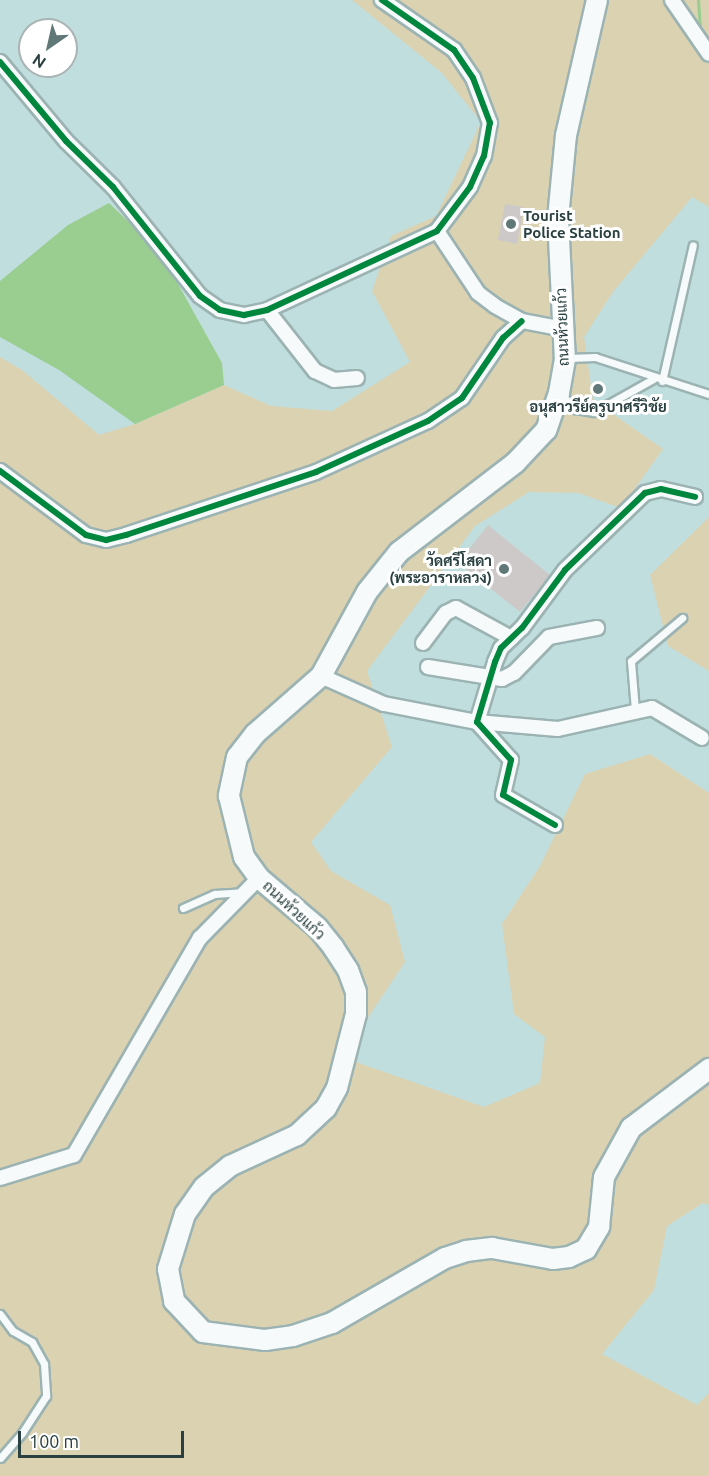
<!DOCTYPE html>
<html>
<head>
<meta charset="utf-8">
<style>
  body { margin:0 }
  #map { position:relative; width:709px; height:1476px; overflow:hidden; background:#c1dede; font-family:Ubuntu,Sarabun,sans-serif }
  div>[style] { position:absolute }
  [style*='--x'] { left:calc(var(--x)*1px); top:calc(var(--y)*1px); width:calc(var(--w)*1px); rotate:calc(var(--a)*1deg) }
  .green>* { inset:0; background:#dbd2b1 }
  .water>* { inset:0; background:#99ce90 }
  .stream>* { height:3px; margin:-1.5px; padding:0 1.5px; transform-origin:1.5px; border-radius:1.5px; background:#99ce90 }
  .building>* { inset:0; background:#cdc9c9 }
  .roads { filter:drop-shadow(2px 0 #9cb3b3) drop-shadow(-2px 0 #9cb3b3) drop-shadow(0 2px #9cb3b3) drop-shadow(0 -2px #9cb3b3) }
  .lane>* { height:7px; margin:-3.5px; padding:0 3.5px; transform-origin:3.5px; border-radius:3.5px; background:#f6fafa }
  .street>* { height:14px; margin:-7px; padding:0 7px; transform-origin:7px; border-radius:7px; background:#f6fafa }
  .secondary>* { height:20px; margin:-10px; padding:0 10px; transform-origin:10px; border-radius:10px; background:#f6fafa }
  .cycleway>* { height:6px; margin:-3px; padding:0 3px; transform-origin:3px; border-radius:3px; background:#00873e }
  .dots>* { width:16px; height:16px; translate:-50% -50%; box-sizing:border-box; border:3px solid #fff; border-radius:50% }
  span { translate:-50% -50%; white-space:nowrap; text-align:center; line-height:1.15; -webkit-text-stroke:6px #fff; paint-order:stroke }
  .poi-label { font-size:15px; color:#2b4141; font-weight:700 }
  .left { translate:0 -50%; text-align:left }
  .right { translate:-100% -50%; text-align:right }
  .street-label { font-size:15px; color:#2b4141 }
  .north { position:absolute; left:18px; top:18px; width:60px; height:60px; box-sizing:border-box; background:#fff; border:2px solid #aab3b3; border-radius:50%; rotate:214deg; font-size:16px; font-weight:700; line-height:24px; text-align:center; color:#2b4141 }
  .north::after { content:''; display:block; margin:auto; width:21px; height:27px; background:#607878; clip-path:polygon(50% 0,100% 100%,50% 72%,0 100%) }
  .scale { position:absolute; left:18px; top:1431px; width:166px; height:27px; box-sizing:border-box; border:3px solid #2b4141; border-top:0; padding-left:8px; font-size:18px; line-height:21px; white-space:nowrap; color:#2b4141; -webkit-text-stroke:4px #fff; paint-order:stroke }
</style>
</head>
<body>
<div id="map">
  <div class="green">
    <i style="clip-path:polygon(352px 0,709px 0,709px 207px,692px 197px,613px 292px,584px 337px,593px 400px,663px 449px,621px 508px,578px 493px,529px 492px,475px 526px,367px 671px,392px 747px,311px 842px,331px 871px,390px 905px,405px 962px,363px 1025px,356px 1062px,484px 1107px,540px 1083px,545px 1037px,514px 1014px,502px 924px,540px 866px,585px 774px,650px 754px,709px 793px,709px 1205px,703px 1203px,667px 1226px,654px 1290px,602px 1354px,697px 1405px,709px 1393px,709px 1476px,0 1476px,0 357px,22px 370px,99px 435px,135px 424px,224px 385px,271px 406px,332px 411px,410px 362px,372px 291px,391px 236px,436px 216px,481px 122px,442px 73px)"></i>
    <i style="clip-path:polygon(709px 517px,709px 671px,668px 646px,650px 575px)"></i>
  </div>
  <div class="water">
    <i style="clip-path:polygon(109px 203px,135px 228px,173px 275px,222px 363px,224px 385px,135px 424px,59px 370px,0 337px,0 281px,68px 225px)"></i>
  </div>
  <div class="stream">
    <i style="--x:698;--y:0;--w:32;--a:86"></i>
  </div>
  <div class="building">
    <i style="clip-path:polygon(505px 204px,524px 207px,517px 244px,498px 240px)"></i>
    <i style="clip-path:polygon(488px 525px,550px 575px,520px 612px,458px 563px)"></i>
  </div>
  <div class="roads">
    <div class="lane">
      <i style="--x:568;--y:358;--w:27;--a:-2"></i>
      <i style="--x:595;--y:357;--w:120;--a:18"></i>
      <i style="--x:662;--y:381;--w:139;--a:-77.2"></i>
      <i style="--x:561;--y:394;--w:21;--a:47"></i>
      <i style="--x:575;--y:409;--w:19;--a:9"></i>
      <i style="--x:594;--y:412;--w:68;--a:-29.2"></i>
      <i style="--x:635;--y:710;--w:49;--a:-94.7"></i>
      <i style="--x:631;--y:661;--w:67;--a:-40.1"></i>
      <i style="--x:183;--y:908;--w:35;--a:-24"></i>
      <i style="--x:215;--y:894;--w:27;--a:-4"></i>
      <i style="--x:0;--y:1314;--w:21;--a:53"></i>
      <i style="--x:13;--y:1331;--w:22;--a:30"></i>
      <i style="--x:32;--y:1342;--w:25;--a:61"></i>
      <i style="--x:44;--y:1364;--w:32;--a:86"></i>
      <i style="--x:46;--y:1396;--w:44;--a:123"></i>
      <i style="--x:22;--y:1433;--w:33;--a:131"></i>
    </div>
    <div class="street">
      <i style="--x:672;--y:0;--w:65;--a:55.6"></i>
      <i style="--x:0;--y:62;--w:103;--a:50.1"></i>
      <i style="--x:66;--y:141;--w:66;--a:44.4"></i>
      <i style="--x:113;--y:187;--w:139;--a:51.4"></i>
      <i style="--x:200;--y:296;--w:24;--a:35"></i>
      <i style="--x:220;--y:310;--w:25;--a:12"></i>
      <i style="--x:244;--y:315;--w:24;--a:-12"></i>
      <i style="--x:267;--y:310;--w:187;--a:-24.9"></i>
      <i style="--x:437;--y:231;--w:55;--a:-53.1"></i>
      <i style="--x:470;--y:187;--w:34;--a:-66"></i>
      <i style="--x:484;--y:156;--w:34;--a:-80"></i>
      <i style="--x:490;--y:123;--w:48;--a:-110.7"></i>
      <i style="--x:473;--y:78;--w:34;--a:-124"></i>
      <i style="--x:454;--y:50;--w:88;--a:-145.2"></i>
      <i style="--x:437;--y:231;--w:74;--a:56.5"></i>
      <i style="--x:478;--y:293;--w:21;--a:37"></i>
      <i style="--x:495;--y:306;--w:31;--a:29"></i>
      <i style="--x:522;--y:321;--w:43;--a:10.8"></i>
      <i style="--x:267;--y:310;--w:78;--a:51.8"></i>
      <i style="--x:315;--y:371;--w:21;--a:25"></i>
      <i style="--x:334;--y:380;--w:23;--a:-5"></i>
      <i style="--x:0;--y:471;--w:107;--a:36.7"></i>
      <i style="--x:86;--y:535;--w:21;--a:14"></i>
      <i style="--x:106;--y:540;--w:21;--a:-14"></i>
      <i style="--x:126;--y:535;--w:200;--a:-18.3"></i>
      <i style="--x:316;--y:472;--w:123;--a:-24.5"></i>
      <i style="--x:428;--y:421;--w:41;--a:-34.1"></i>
      <i style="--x:462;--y:398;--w:73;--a:-55.7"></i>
      <i style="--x:503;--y:338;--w:25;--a:-42"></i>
      <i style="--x:423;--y:643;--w:38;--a:-53"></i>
      <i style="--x:446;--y:613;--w:11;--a:-27"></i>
      <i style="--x:456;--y:608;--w:63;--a:28.6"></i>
      <i style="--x:428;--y:667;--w:75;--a:9.2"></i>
      <i style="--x:502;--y:679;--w:13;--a:-27"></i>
      <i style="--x:514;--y:673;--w:50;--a:-45.8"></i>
      <i style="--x:549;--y:637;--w:49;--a:-10.6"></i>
      <i style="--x:321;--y:676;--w:69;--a:24"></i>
      <i style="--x:384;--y:704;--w:95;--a:11"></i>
      <i style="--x:477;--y:722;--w:81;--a:4.9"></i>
      <i style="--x:558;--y:729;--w:96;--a:-12.6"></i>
      <i style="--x:652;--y:708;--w:58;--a:31"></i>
      <i style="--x:555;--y:825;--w:60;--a:-150"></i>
      <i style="--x:503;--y:795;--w:36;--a:-77"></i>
      <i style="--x:511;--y:760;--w:51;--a:-131.8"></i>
      <i style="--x:477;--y:722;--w:63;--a:-73.3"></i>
      <i style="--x:495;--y:662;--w:15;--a:-67"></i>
      <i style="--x:501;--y:648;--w:29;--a:-44"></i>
      <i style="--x:522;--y:628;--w:72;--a:-53.4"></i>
      <i style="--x:565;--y:570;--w:111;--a:-43.9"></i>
      <i style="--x:645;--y:493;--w:16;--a:-14"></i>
      <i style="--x:661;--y:489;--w:35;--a:13"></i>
      <i style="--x:0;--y:1178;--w:77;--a:-17.3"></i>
      <i style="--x:74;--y:1155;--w:251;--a:-59.9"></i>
      <i style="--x:200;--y:938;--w:84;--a:-45.5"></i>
    </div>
    <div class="secondary">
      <i style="--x:597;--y:0;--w:139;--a:102.9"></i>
      <i style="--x:566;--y:135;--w:83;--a:95.5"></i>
      <i style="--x:558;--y:218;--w:141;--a:87.2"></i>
      <i style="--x:565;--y:359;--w:35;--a:100"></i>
      <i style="--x:559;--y:393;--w:39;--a:109"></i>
      <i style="--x:546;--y:430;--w:45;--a:133.2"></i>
      <i style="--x:515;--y:463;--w:146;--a:142.5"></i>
      <i style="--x:399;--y:552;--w:51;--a:128.7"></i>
      <i style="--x:367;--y:592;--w:96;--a:118.7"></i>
      <i style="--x:321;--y:676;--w:88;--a:138.7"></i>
      <i style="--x:255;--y:734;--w:29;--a:128"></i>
      <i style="--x:237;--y:757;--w:40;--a:102"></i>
      <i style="--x:229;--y:796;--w:63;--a:76.2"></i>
      <i style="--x:244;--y:857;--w:26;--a:54"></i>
      <i style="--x:259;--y:878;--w:76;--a:40.2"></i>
      <i style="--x:317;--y:927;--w:26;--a:51"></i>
      <i style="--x:333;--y:947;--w:27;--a:57"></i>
      <i style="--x:348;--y:970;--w:23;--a:70"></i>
      <i style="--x:356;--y:992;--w:22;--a:90"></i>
      <i style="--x:356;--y:1014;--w:76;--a:104.4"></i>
      <i style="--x:337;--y:1088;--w:23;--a:119"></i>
      <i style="--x:326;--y:1108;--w:40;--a:137"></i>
      <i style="--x:297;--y:1135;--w:74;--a:155.2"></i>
      <i style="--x:230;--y:1166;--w:33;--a:141"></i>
      <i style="--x:204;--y:1187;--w:33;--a:125"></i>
      <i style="--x:185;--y:1214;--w:58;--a:107.2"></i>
      <i style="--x:168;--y:1269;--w:33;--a:79"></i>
      <i style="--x:174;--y:1301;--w:42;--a:46.9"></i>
      <i style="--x:203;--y:1332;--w:63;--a:7.4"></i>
      <i style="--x:265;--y:1340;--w:28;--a:-8"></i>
      <i style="--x:293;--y:1336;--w:41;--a:-18.4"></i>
      <i style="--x:332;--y:1323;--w:130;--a:-29.9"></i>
      <i style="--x:445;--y:1258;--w:22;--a:-18"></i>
      <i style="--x:466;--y:1251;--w:26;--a:-7"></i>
      <i style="--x:492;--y:1248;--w:62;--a:10.2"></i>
      <i style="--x:553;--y:1259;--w:16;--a:-7"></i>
      <i style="--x:569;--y:1257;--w:19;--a:-25"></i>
      <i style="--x:586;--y:1249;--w:26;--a:-59"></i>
      <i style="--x:599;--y:1227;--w:50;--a:-84.3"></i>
      <i style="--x:604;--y:1177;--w:56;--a:-61.1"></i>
      <i style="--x:631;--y:1128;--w:98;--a:-37.1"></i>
    </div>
  </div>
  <div class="cycleway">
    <i style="--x:0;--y:62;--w:103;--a:50.1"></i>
    <i style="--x:66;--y:141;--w:66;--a:44.4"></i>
    <i style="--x:113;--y:187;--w:139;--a:51.4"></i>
    <i style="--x:200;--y:296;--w:24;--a:35"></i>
    <i style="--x:220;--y:310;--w:25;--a:12"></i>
    <i style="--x:244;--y:315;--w:24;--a:-12"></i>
    <i style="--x:267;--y:310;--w:187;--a:-24.9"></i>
    <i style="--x:437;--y:231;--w:55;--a:-53.1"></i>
    <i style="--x:470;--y:187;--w:34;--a:-66"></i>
    <i style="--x:484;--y:156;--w:34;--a:-80"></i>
    <i style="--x:490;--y:123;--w:48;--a:-110.7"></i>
    <i style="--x:473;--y:78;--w:34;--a:-124"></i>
    <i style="--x:454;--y:50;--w:88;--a:-145.2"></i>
    <i style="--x:0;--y:471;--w:107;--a:36.7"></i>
    <i style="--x:86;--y:535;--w:21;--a:14"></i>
    <i style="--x:106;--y:540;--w:21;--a:-14"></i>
    <i style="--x:126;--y:535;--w:200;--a:-18.3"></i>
    <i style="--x:316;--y:472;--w:123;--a:-24.5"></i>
    <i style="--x:428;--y:421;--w:41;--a:-34.1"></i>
    <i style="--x:462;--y:398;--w:73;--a:-55.7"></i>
    <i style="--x:503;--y:338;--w:25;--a:-42"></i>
    <i style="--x:555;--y:825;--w:60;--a:-150"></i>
    <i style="--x:503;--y:795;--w:36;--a:-77"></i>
    <i style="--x:511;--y:760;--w:51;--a:-131.8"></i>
    <i style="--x:477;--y:722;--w:63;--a:-73.3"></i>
    <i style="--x:495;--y:662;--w:15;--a:-67"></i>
    <i style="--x:501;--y:648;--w:29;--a:-44"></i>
    <i style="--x:522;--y:628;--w:72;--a:-53.4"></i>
    <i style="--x:565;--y:570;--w:111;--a:-43.9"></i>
    <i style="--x:645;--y:493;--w:16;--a:-14"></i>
    <i style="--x:661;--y:489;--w:35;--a:13"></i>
  </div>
  <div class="dots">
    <i style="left:511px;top:224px;background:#607878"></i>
    <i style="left:598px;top:389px;background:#607878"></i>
    <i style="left:504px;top:569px;background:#607878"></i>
  </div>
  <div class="poi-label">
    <span class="left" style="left:523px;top:224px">Tourist<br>Police Station</span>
    <span style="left:598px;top:407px">อนุสาวรีย์ครูบาศรีวิชัย</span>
    <span class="right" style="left:492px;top:569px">วัดศรีโสดา<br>(พระอาราหลวง)</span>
  </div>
  <div class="street-label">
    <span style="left:562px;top:327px;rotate:-92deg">ถนนห้วยแก้ว</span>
    <span style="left:294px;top:910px;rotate:43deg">ถนนห้วยแก้ว</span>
  </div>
  <div class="north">N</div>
  <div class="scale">100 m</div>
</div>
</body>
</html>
